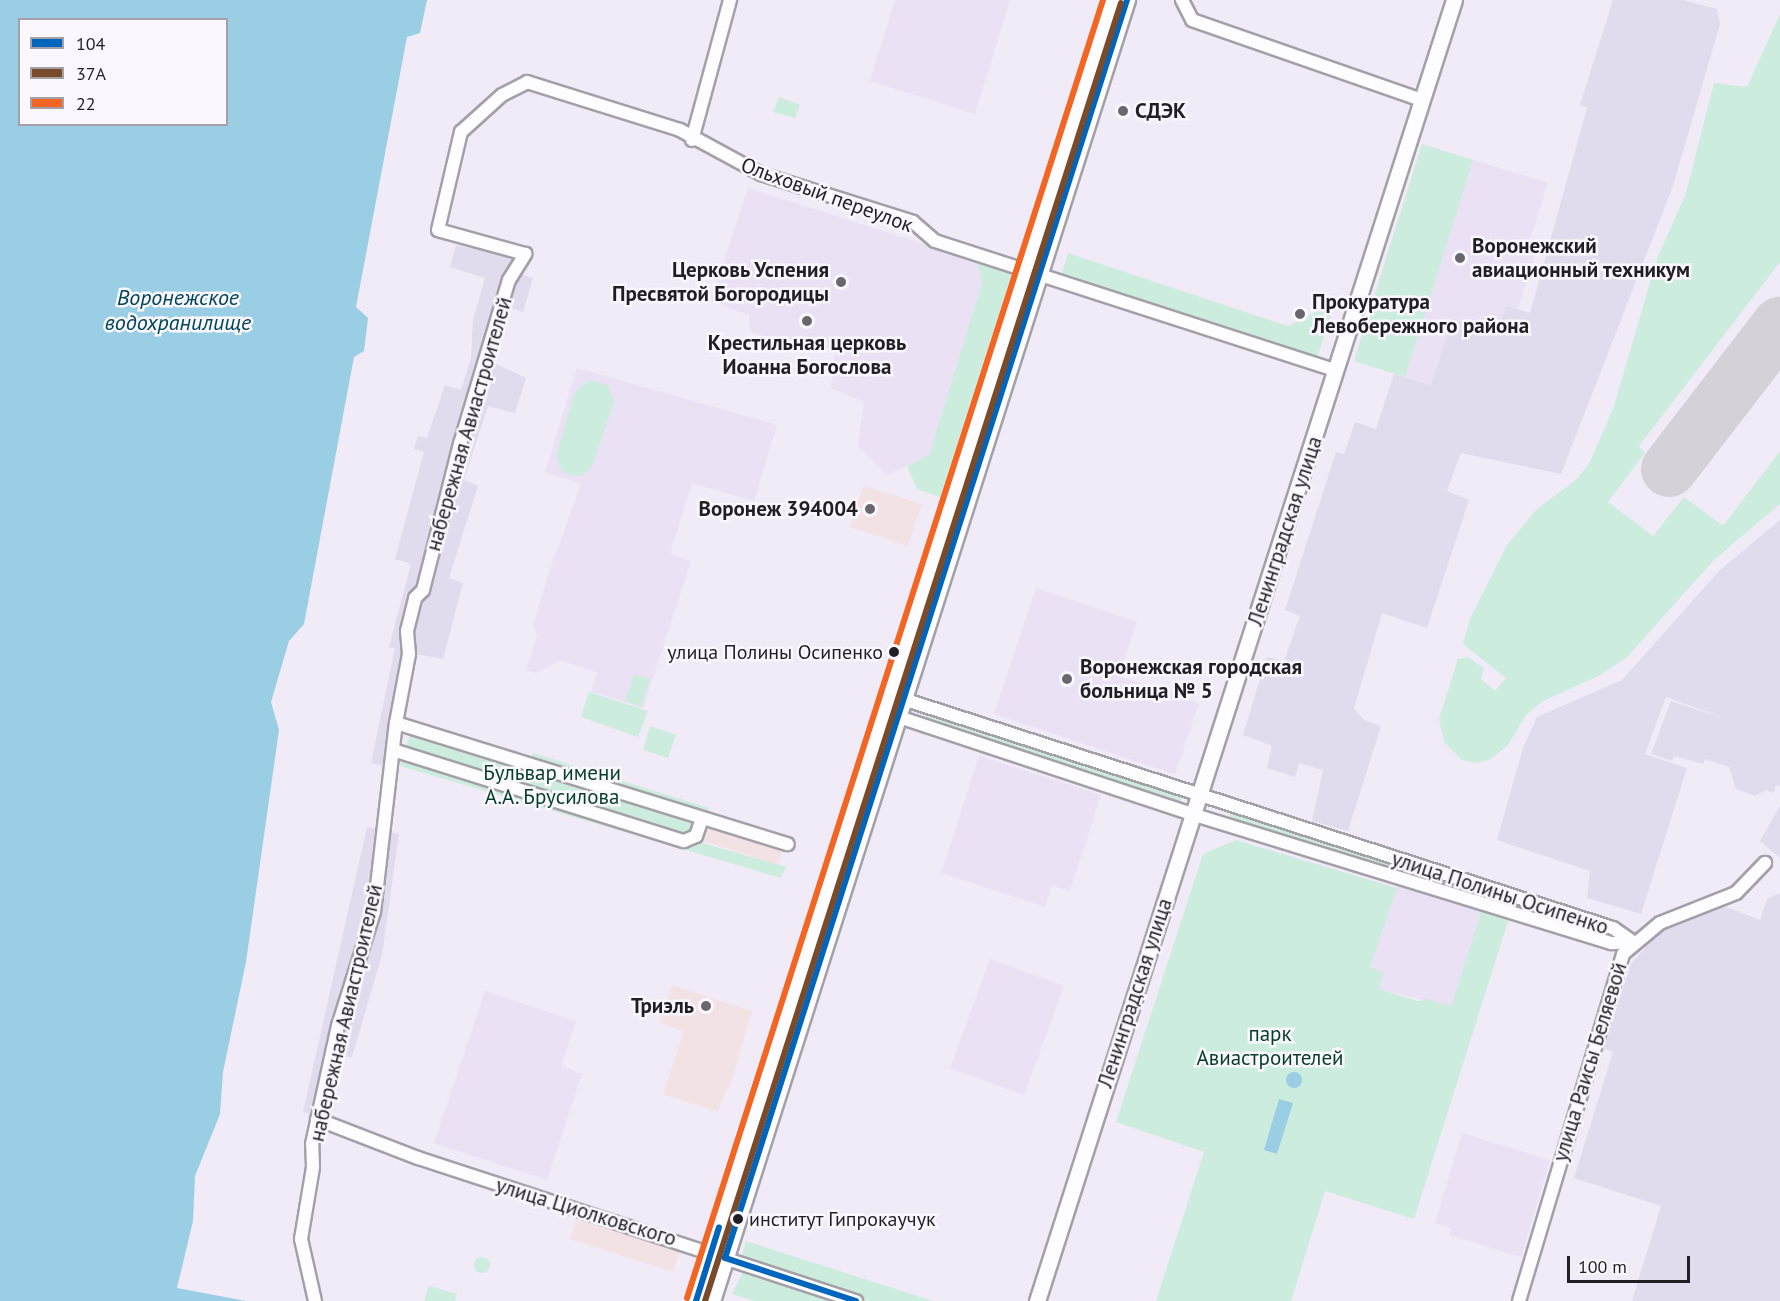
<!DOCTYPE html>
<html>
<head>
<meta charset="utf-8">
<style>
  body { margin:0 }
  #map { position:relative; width:1780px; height:1301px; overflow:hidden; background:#f0ebf6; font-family:"PT Sans",sans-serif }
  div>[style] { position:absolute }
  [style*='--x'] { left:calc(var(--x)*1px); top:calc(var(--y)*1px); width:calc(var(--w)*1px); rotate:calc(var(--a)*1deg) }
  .commercial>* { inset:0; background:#f3e2e4 }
  .industrial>* { inset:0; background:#e0dced }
  .built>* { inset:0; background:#eae1f4 }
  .green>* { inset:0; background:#ccecde }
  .round { border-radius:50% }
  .water>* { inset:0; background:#9acee5 }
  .runway>* { height:56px; margin:-28px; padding:0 28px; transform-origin:28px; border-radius:28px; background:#d4d1d8 }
  .roads { filter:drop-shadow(2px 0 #a4a0a8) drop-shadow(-2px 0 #a4a0a8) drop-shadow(0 2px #a4a0a8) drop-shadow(0 -2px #a4a0a8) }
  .minor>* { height:12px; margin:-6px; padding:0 6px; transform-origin:6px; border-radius:6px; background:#fdfcfe }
  .major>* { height:15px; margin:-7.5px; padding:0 7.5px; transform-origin:7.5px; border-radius:7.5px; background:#fdfcfe }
  .bus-1>* { height:6px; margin:-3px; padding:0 3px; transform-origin:3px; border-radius:3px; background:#0065bd }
  .bus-2>* { height:6px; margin:-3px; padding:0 3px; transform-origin:3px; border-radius:3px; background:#7a4b2a }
  .bus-3>* { height:6px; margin:-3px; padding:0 3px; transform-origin:3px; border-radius:3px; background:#f26522 }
  .dots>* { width:16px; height:16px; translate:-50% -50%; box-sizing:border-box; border:3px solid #faf7fe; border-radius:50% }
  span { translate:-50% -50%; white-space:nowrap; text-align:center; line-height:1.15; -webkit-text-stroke:5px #faf7fe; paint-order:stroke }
  .bus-label { font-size:20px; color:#211e24 }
  .right { translate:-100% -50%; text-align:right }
  .left { translate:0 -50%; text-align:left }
  .poi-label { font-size:21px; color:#211e24; font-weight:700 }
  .street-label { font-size:21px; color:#211e24 }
  .park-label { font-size:21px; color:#053e27 }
  .water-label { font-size:22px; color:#00465a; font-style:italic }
  .legend { position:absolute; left:18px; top:18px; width:210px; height:108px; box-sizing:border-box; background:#faf7fe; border:2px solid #a3a0a7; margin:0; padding:8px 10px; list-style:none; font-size:18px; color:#211e24 }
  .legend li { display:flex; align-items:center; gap:12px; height:30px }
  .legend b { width:30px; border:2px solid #a3a0a7 }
  .scale { position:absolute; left:1567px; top:1256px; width:123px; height:27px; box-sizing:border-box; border:3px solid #211e24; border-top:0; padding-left:8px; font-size:18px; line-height:21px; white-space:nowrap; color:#211e24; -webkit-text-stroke:4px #faf7fe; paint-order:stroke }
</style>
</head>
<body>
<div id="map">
  <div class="commercial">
    <i style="clip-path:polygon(863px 486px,922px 504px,908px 546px,850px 527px)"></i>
    <i style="clip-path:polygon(706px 823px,784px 846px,778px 865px,701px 840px)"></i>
    <i style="clip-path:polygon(672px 985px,752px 1011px,729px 1089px,726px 1089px,718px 1112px,663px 1094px,684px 1031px,659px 1023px)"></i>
    <i style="clip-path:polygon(577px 1218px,680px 1251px,673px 1272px,570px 1239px)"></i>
  </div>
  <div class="industrial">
    <i style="clip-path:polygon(1613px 0,1683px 0,1717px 9px,1720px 24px,1673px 186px,1561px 474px,1461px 453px,1447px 491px,1469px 500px,1427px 628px,1382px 613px,1354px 708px,1364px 720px,1381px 726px,1348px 831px,1312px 821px,1323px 770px,1299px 763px,1295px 777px,1267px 768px,1272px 746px,1243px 735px,1267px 657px,1284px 661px,1300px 616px,1285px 610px,1336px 452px,1344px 454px,1355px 422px,1376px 429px,1394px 374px,1431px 385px,1452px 318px,1506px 305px,1530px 313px,1587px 108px,1580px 105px)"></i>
    <i style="clip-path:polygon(456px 245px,517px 259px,514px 272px,533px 278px,523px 312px,505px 306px,488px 360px,526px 378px,515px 413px,488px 406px,464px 480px,478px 486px,449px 578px,463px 583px,443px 659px,416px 654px,394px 768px,371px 763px,395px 648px,389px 647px,411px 564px,395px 559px,424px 452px,414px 449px,418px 436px,427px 438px,445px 385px,461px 390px,471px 358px,473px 320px,485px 278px,450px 267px)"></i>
    <i style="clip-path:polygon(1780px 520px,1780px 787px,1776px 785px,1774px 793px,1766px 790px,1755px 796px,1736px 789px,1729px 767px,1705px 759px,1703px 764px,1674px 756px,1672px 761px,1651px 754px,1671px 701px,1735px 722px,1666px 697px,1645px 754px,1687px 768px,1641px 914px,1587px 898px,1590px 871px,1497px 840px,1523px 748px,1537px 717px,1622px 680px,1719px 571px)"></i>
    <i style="clip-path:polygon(1780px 806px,1780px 858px,1760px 841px)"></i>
    <i style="clip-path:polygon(367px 827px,399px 834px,382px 955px,352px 1057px,337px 1057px,324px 1118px,303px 1112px)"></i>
    <i style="clip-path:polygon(1780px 893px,1780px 1301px,1632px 1301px,1661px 1206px,1574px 1178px,1613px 1052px,1603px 1048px,1631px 964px,1662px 928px,1724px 906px,1760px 920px,1767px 899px)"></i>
  </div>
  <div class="built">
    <i style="clip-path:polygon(895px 0,1010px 0,975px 114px,870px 81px)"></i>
    <i style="clip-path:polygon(1422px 144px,1548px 183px,1529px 243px,1538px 246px,1518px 309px,1506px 306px,1497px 333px,1452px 319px,1431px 385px,1354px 361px)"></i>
    <i style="clip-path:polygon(748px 188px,977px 261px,982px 283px,929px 455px,887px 475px,858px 446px,864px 402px,831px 388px,835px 350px,803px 341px,795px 346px,750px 331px,749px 315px,711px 301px)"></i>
    <i style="clip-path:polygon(577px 368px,777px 425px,754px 501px,692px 483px,670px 554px,691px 561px,643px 708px,591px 691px,597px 672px,561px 660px,537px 673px,526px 670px,537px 635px,533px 626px,548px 575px,581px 484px,545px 472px)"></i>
    <i style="clip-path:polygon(1036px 588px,1137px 622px,1119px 676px,1199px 703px,1175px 774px,994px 714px)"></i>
    <i style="clip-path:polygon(979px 756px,1101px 795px,1070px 891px,1052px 885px,1045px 907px,941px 873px)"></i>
    <i style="clip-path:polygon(1398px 883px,1482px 910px,1451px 1007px,1378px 989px,1370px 967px)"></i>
    <i style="clip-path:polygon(990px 959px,1064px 986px,1024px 1095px,950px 1068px)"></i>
    <i style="clip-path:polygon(485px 991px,576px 1021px,561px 1066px,582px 1074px,547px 1180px,434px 1143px)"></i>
    <i style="clip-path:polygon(1462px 1133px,1550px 1160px,1521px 1257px,1449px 1235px,1451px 1228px,1435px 1223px)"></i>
  </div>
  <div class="green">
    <i style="clip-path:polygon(1780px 14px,1780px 262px,1639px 446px,1645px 453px,1608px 502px,1653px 536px,1684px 497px,1723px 526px,1780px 451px,1780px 504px,1714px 560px,1626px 658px,1600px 675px,1541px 702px,1526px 715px,1508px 745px,1489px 760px,1476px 763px,1462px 760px,1444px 742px,1439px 719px,1458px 659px,1468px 657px,1484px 668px,1481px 679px,1495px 691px,1506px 678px,1463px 644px,1470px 619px,1507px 545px,1537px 509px,1576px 480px,1589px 464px,1614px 406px,1657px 259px,1686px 193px,1714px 83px,1747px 87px)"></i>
    <i style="clip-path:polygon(779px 97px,800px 105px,795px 118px,773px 112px)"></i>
    <i style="clip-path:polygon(1422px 144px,1473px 160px,1405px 377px,1354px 361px)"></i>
    <i style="clip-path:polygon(1068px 253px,1288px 326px,1329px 305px,1334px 307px,1317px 358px,1061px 276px)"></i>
    <i style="clip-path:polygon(977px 261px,1012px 273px,940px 497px,917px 489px,907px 466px,929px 455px,982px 283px)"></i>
    <i style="clip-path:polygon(589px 380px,608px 385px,614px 402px,592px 466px,583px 475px,571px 476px,560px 469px,557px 453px,575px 392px)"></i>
    <i style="clip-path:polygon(634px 674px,650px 679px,641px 707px,625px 701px)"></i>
    <i style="clip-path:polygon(589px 692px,648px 711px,638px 737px,581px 717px)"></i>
    <i style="clip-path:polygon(930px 713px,1181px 794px,1181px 801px,928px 722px,926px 717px)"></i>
    <i style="clip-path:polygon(413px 725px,530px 762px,533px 753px,709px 808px,699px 842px,786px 867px,781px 878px,400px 766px)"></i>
    <i style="clip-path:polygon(650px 726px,676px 735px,668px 758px,643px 750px)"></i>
    <i style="clip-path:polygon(1231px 810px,1611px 934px,1610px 938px,1229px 818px)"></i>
    <i style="clip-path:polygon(1236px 840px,1397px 888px,1370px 967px,1383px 972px,1379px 989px,1418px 1001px,1427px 999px,1451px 1006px,1482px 910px,1509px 918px,1414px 1219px,1325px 1191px,1291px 1301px,1156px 1301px,1204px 1152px,1116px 1122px,1203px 854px)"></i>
    <i style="clip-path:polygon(746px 1241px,933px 1301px,869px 1301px,741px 1260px)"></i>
    <i class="round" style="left:474px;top:1257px;width:16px;height:16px"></i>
    <i style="clip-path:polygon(743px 1272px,834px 1301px,755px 1301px,732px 1294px)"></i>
    <i style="clip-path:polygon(429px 1286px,457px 1294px,455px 1301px,424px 1301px)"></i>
  </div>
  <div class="water">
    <i style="clip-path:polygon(evenodd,0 0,427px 0,420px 33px,407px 37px,356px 307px,368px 318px,364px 351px,354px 357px,304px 624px,289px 641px,271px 702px,279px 730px,246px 962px,223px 1072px,220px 1114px,195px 1176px,193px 1221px,177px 1288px,246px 1301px,0 1301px,0 0,20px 20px,226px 20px,226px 124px,20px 124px,20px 20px)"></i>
    <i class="round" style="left:1286px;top:1072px;width:16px;height:16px"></i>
    <i style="clip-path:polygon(1279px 1099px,1293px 1103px,1277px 1154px,1264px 1150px)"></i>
  </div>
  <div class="runway">
    <i style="--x:1669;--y:469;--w:182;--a:-52.4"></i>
  </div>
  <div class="roads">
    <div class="minor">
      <i style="--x:1182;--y:0;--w:22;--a:63"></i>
      <i style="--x:1192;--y:20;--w:244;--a:19.2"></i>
      <i style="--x:692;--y:140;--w:145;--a:-74.8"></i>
      <i style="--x:903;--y:699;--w:746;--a:17.88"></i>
      <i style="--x:1613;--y:928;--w:24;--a:35"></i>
      <i style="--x:1633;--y:942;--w:22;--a:177"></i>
      <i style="--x:1611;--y:943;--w:438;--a:-162.9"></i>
      <i style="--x:1192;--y:814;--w:310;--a:-161.7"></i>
      <i style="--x:898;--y:717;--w:17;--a:-126"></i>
      <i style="--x:888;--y:703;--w:16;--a:-15"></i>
      <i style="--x:396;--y:723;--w:410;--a:17.2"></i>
      <i style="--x:393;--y:750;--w:305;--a:17.4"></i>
      <i style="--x:684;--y:841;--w:13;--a:-23"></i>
      <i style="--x:696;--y:836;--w:18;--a:-71"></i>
      <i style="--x:317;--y:1119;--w:108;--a:21.1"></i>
      <i style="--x:418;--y:1158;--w:461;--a:18.1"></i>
      <i style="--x:315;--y:1301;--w:64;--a:-102.7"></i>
      <i style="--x:301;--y:1239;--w:73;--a:-80.5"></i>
      <i style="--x:313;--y:1167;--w:23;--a:-92"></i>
      <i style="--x:312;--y:1144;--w:121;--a:-77.6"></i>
      <i style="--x:338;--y:1026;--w:120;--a:-72.5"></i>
      <i style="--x:374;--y:912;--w:190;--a:-83.4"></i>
      <i style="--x:396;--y:723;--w:70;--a:-79.3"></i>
      <i style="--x:409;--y:654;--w:23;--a:-95"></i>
      <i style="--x:407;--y:631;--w:34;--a:-76"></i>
      <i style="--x:415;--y:598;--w:11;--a:-45"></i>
      <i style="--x:423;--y:590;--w:151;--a:-75.8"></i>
      <i style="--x:460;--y:444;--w:171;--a:-73.4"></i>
      <i style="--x:509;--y:280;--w:31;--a:-58"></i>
      <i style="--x:525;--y:254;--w:90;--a:-164.6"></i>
      <i style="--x:438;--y:230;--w:101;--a:-76.8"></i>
      <i style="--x:461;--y:132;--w:55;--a:-42.1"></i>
      <i style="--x:502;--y:95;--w:28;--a:-27"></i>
      <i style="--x:527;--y:82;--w:160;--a:17.4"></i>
      <i style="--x:680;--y:130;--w:92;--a:28.5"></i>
      <i style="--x:761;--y:174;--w:159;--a:17.5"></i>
      <i style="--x:913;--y:222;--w:29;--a:41"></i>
      <i style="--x:935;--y:241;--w:419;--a:17.9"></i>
      <i style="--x:1519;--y:1301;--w:362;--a:-73.3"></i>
      <i style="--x:1623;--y:954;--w:48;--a:-40"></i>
      <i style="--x:1660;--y:923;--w:82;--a:-21.5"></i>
      <i style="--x:1736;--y:893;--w:42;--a:-46"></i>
    </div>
    <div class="major">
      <i style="--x:696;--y:1301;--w:1366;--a:-72.27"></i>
      <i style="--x:712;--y:1301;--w:1366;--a:-72.31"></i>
      <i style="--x:1037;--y:1301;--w:1366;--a:-72.23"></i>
    </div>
  </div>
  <div class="bus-1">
    <i style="--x:696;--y:1301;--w:77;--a:-72.7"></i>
    <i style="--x:856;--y:1301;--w:138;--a:-161.8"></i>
    <i style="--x:725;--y:1258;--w:1321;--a:-72.28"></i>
  </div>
  <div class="bus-2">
    <i style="--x:705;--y:1301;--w:1363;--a:-72.23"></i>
  </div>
  <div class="bus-3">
    <i style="--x:687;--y:1298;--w:1363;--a:-72.23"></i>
  </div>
  <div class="dots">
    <i style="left:1123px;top:111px;background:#69666e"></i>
    <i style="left:1460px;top:258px;background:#69666e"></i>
    <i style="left:841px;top:282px;background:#69666e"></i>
    <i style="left:1300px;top:314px;background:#69666e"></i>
    <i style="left:807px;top:321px;background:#69666e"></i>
    <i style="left:870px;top:509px;background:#69666e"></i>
    <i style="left:894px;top:652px;background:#211e24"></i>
    <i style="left:1067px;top:679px;background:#69666e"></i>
    <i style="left:706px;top:1006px;background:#69666e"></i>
    <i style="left:738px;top:1219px;background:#211e24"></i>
  </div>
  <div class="bus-label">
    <span class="right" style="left:883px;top:652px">улица Полины Осипенко</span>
    <span class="left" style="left:749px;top:1219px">институт Гипрокаучук</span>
  </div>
  <div class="poi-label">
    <span class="left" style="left:1135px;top:111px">СДЭК</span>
    <span class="left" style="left:1472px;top:258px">Воронежский<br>авиационный техникум</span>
    <span class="right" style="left:829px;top:282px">Церковь Успения<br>Пресвятой Богородицы</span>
    <span class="left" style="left:1312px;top:314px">Прокуратура<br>Левобережного района</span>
    <span style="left:807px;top:355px">Крестильная церковь<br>Иоанна Богослова</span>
    <span class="right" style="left:858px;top:509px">Воронеж 394004</span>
    <span class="left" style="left:1080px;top:679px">Воронежская городская<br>больница № 5</span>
    <span class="right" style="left:694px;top:1006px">Триэль</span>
  </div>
  <div class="street-label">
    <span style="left:827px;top:195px;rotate:20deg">Ольховый переулок</span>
    <span style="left:469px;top:424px;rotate:-74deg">набережная Авиастроителей</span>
    <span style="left:1285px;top:531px;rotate:-72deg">Ленинградская улица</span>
    <span style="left:1500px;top:893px;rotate:18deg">улица Полины Осипенко</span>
    <span style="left:1135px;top:993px;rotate:-72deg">Ленинградская улица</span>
    <span style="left:346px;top:1013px;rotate:-77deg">набережная Авиастроителей</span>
    <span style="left:1590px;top:1062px;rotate:-73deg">улица Раисы Беляевой</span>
    <span style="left:586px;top:1212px;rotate:17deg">улица Циолковского</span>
  </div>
  <div class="park-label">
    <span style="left:552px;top:785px">Бульвар имени<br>А.А. Брусилова</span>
    <span style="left:1270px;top:1046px">парк<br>Авиастроителей</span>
  </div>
  <div class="water-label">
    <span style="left:178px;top:310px">Воронежское<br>водохранилище</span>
  </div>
  <ul class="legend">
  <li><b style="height:8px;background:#0065bd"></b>104</li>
  <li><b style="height:8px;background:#7a4b2a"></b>37А</li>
  <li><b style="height:8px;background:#f26522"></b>22</li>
  </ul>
  <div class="scale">100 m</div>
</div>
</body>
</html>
